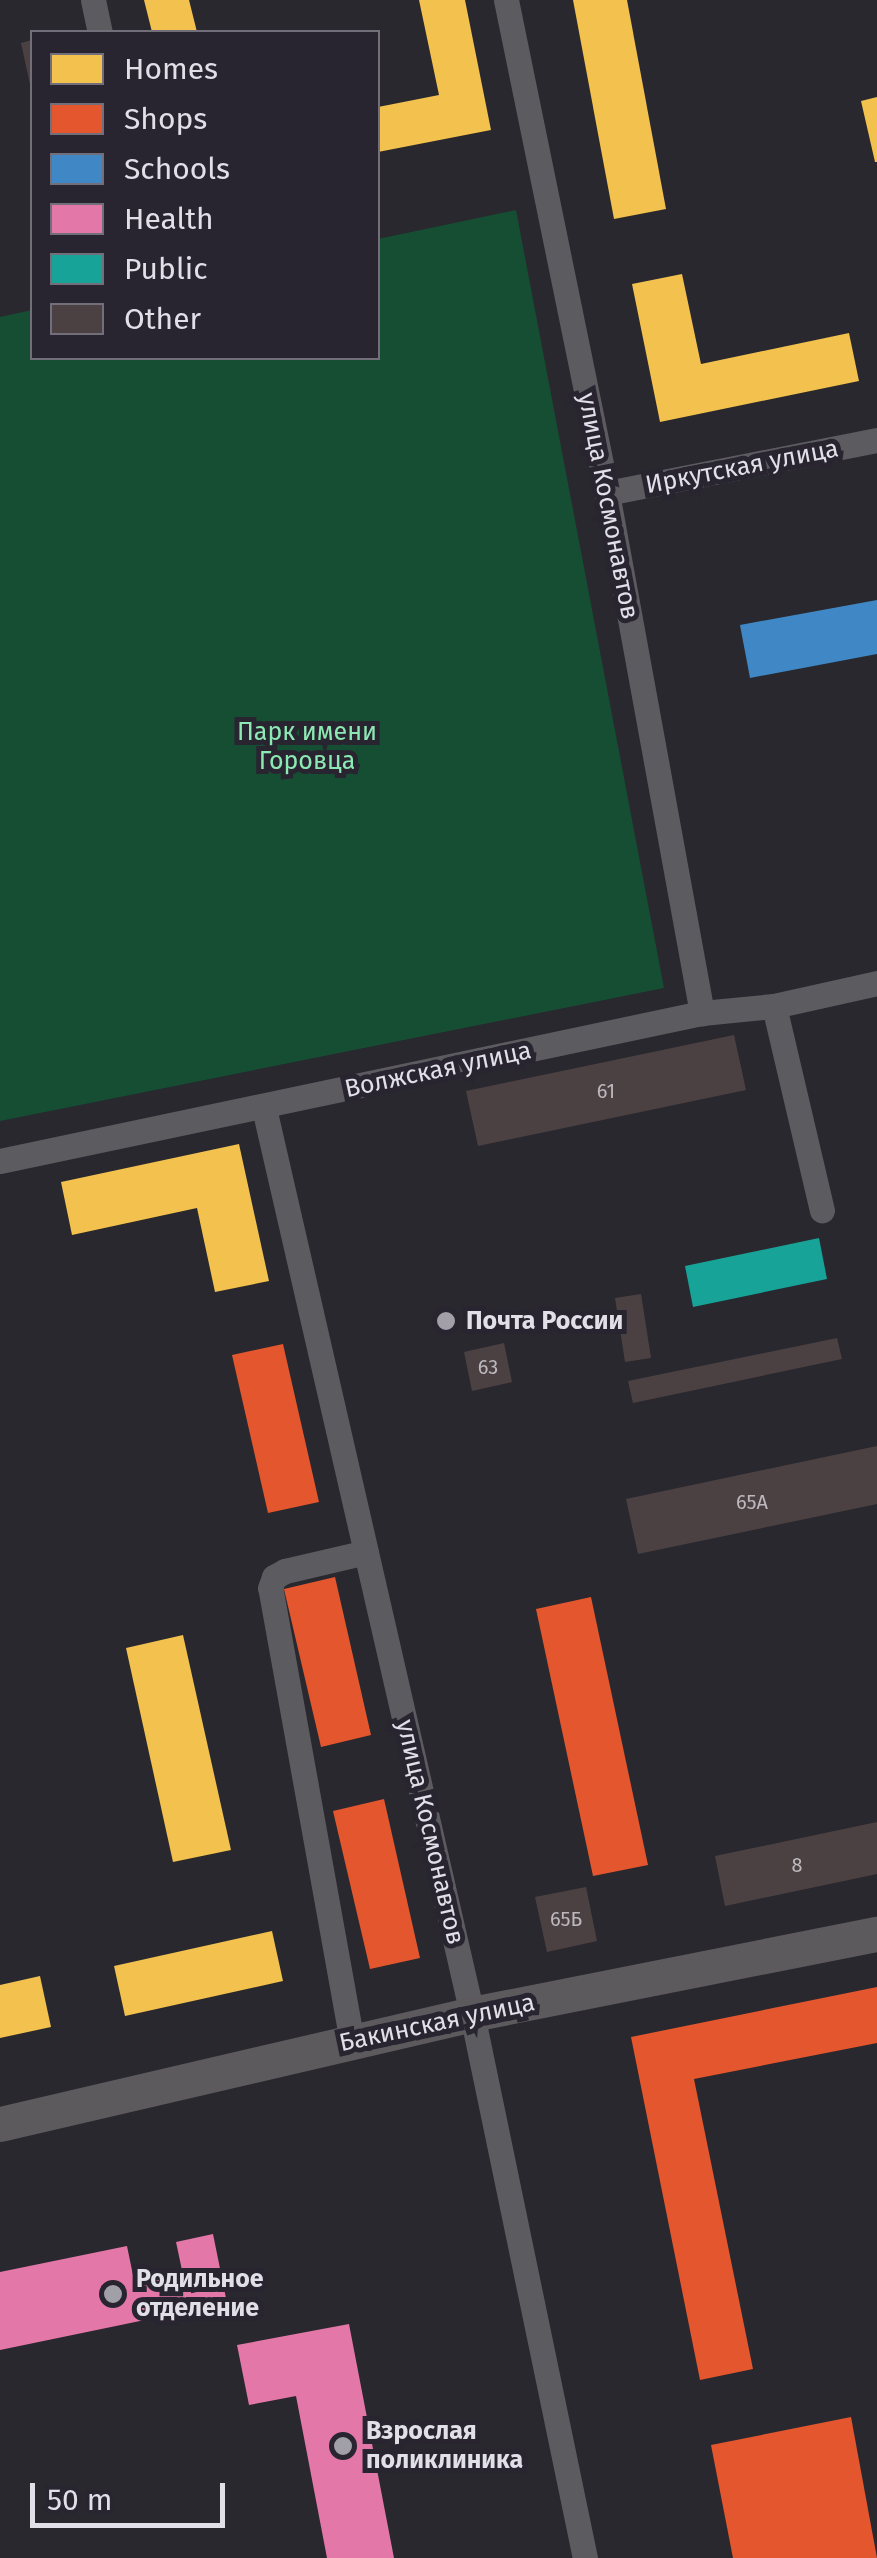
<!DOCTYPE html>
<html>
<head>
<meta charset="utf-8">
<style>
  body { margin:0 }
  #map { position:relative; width:877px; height:2558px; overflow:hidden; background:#29282e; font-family:"Fira Sans",sans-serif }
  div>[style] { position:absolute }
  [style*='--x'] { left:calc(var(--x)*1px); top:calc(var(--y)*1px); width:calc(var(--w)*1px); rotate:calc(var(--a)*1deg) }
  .green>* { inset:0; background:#154e33 }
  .homes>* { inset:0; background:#f2c14e }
  .shops>* { inset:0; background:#e4572e }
  .schools>* { inset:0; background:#3f88c5 }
  .health>* { inset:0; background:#e377a8 }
  .public>* { inset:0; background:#17a398 }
  .building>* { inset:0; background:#4c4142 }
  .street>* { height:25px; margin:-12.5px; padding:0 12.5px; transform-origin:12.5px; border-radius:12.5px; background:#5c5c60 }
  .secondary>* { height:35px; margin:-17.5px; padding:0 17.5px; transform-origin:17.5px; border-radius:17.5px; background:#5d5a5e }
  .dots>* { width:28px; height:28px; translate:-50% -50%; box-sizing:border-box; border:5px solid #282531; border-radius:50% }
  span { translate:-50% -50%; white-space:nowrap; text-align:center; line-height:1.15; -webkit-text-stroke:10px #282531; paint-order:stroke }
  .number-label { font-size:20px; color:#bcb8be }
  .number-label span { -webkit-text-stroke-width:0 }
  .street-label { font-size:25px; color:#e1dfe8 }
  .park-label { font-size:25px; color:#8de9b3 }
  .poi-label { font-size:25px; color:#e1dfe8; font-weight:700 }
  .left { translate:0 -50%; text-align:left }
  .legend { position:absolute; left:30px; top:30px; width:350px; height:330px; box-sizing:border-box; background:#282531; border:2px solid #726f7a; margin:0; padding:12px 18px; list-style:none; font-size:30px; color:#e1dfe8 }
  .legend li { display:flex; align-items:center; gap:20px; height:50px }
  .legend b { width:50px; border:2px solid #726f7a }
  .scale { position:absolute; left:30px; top:2483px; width:195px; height:45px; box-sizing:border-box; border:5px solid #e1dfe8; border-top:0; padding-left:12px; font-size:30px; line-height:35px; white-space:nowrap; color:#e1dfe8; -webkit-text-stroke:8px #282531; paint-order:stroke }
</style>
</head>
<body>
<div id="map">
  <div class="green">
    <i style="clip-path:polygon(516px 210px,664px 988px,0 1121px,0 317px,32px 310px,32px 358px,378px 358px,378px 239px)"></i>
  </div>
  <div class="homes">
    <i style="clip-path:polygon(144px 0,189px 0,197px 32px,152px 32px)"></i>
    <i style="clip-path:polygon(419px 0,465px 0,491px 130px,378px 152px,378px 107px,439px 95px)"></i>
    <i style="clip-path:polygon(573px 0,627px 0,666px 209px,614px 219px)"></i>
    <i style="clip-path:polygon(877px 97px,877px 162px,875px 162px,861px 101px)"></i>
    <i style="clip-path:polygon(682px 274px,701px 364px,849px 333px,859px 381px,660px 422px,632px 284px)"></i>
    <i style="clip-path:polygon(239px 1144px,269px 1281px,215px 1292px,197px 1208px,72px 1235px,61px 1182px)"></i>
    <i style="clip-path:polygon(183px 1635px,231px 1850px,173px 1862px,126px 1648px)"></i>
    <i style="clip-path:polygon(272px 1931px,283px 1981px,125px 2016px,114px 1966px)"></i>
    <i style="clip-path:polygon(40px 1976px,51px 2027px,0 2038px,0 1985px)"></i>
  </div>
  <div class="shops">
    <i style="clip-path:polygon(283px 1344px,319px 1502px,268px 1513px,232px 1355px)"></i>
    <i style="clip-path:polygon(335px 1577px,371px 1735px,321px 1747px,284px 1589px)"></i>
    <i style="clip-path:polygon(591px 1597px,648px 1865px,593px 1876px,536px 1609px)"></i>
    <i style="clip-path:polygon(384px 1799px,420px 1958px,370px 1969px,333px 1811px)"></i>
    <i style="clip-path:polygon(877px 1987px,877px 2043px,694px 2079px,753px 2369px,700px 2380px,631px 2037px)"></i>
    <i style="clip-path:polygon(851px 2417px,877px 2558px,733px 2558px,711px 2445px)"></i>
  </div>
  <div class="schools">
    <i style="clip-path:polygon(877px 600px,877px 654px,750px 678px,740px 625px)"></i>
  </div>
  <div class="health">
    <i style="clip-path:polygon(213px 2234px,227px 2303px,0 2350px,0 2272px,127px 2246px,135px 2285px,183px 2275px,176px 2242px)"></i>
    <i style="clip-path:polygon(349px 2324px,394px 2558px,327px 2558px,296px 2396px,249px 2405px,237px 2345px)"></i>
  </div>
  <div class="public">
    <i style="clip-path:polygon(819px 1238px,827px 1279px,693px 1307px,685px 1266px)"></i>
  </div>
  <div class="building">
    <i style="clip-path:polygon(32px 40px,32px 89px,31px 89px,21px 43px)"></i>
    <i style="clip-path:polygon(734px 1035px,746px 1090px,478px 1146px,466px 1091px)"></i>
    <i style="clip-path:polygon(641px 1294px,651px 1358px,625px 1362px,615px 1298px)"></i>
    <i style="clip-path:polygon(837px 1338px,842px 1359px,633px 1403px,628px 1381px)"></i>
    <i style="clip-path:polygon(504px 1343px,512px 1382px,472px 1391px,464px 1352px)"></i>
    <i style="clip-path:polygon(877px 1446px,877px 1504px,638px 1554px,626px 1499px)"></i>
    <i style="clip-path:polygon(877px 1822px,877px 1874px,725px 1906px,715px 1856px)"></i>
    <i style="clip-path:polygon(586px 1887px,597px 1941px,547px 1952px,535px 1897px)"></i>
  </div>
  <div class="street">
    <i style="--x:93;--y:0;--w:33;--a:78"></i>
    <i style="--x:506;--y:0;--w:503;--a:78.42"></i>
    <i style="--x:607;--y:493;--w:529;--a:79.65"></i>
    <i style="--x:607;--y:493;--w:275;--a:-11.1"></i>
    <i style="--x:774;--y:1006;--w:210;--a:76.8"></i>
    <i style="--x:264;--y:1108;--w:930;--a:77.07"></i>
    <i style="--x:472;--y:2014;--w:556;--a:78.27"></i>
    <i style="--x:0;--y:1161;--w:717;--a:-11.91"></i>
    <i style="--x:702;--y:1013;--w:72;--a:-5.6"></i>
    <i style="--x:774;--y:1006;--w:106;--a:-12.6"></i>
    <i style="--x:352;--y:2042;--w:461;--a:-100.2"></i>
    <i style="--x:270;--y:1588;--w:12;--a:-70"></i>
    <i style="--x:274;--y:1577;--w:13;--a:-29"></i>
    <i style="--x:285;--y:1571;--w:83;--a:-13.2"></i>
  </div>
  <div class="secondary">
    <i style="--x:0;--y:2124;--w:485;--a:-13.1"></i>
    <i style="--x:472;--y:2014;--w:413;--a:-11.2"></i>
  </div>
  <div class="dots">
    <i style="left:446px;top:1321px;background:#a19fa7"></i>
    <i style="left:113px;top:2294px;background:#a19fa7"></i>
    <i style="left:343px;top:2446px;background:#a19fa7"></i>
  </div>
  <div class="number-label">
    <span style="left:606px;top:1091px">61</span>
    <span style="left:488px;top:1367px">63</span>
    <span style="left:752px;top:1502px">65А</span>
    <span style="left:797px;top:1865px">8</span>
    <span style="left:566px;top:1919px">65Б</span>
  </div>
  <div class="street-label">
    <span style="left:742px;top:467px;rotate:-11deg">Иркутская улица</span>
    <span style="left:608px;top:506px;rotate:79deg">улица Космонавтов</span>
    <span style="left:438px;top:1070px;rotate:-12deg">Волжская улица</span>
    <span style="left:430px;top:1832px;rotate:77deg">улица Космонавтов</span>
    <span style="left:437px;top:2023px;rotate:-12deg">Бакинская улица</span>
  </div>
  <div class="park-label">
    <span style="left:307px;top:747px">Парк имени<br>Горовца</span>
  </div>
  <div class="poi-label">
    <span class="left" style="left:466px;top:1321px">Почта России</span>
    <span class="left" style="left:136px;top:2294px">Родильное<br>отделение</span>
    <span class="left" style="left:366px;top:2446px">Взрослая<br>поликлиника</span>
  </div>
  <ul class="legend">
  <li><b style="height:28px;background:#f2c14e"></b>Homes</li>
  <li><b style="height:28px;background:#e4572e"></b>Shops</li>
  <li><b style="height:28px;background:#3f88c5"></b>Schools</li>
  <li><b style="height:28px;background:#e377a8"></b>Health</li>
  <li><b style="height:28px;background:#17a398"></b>Public</li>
  <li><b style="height:28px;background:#4c4142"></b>Other</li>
  </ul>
  <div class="scale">50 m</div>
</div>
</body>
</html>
